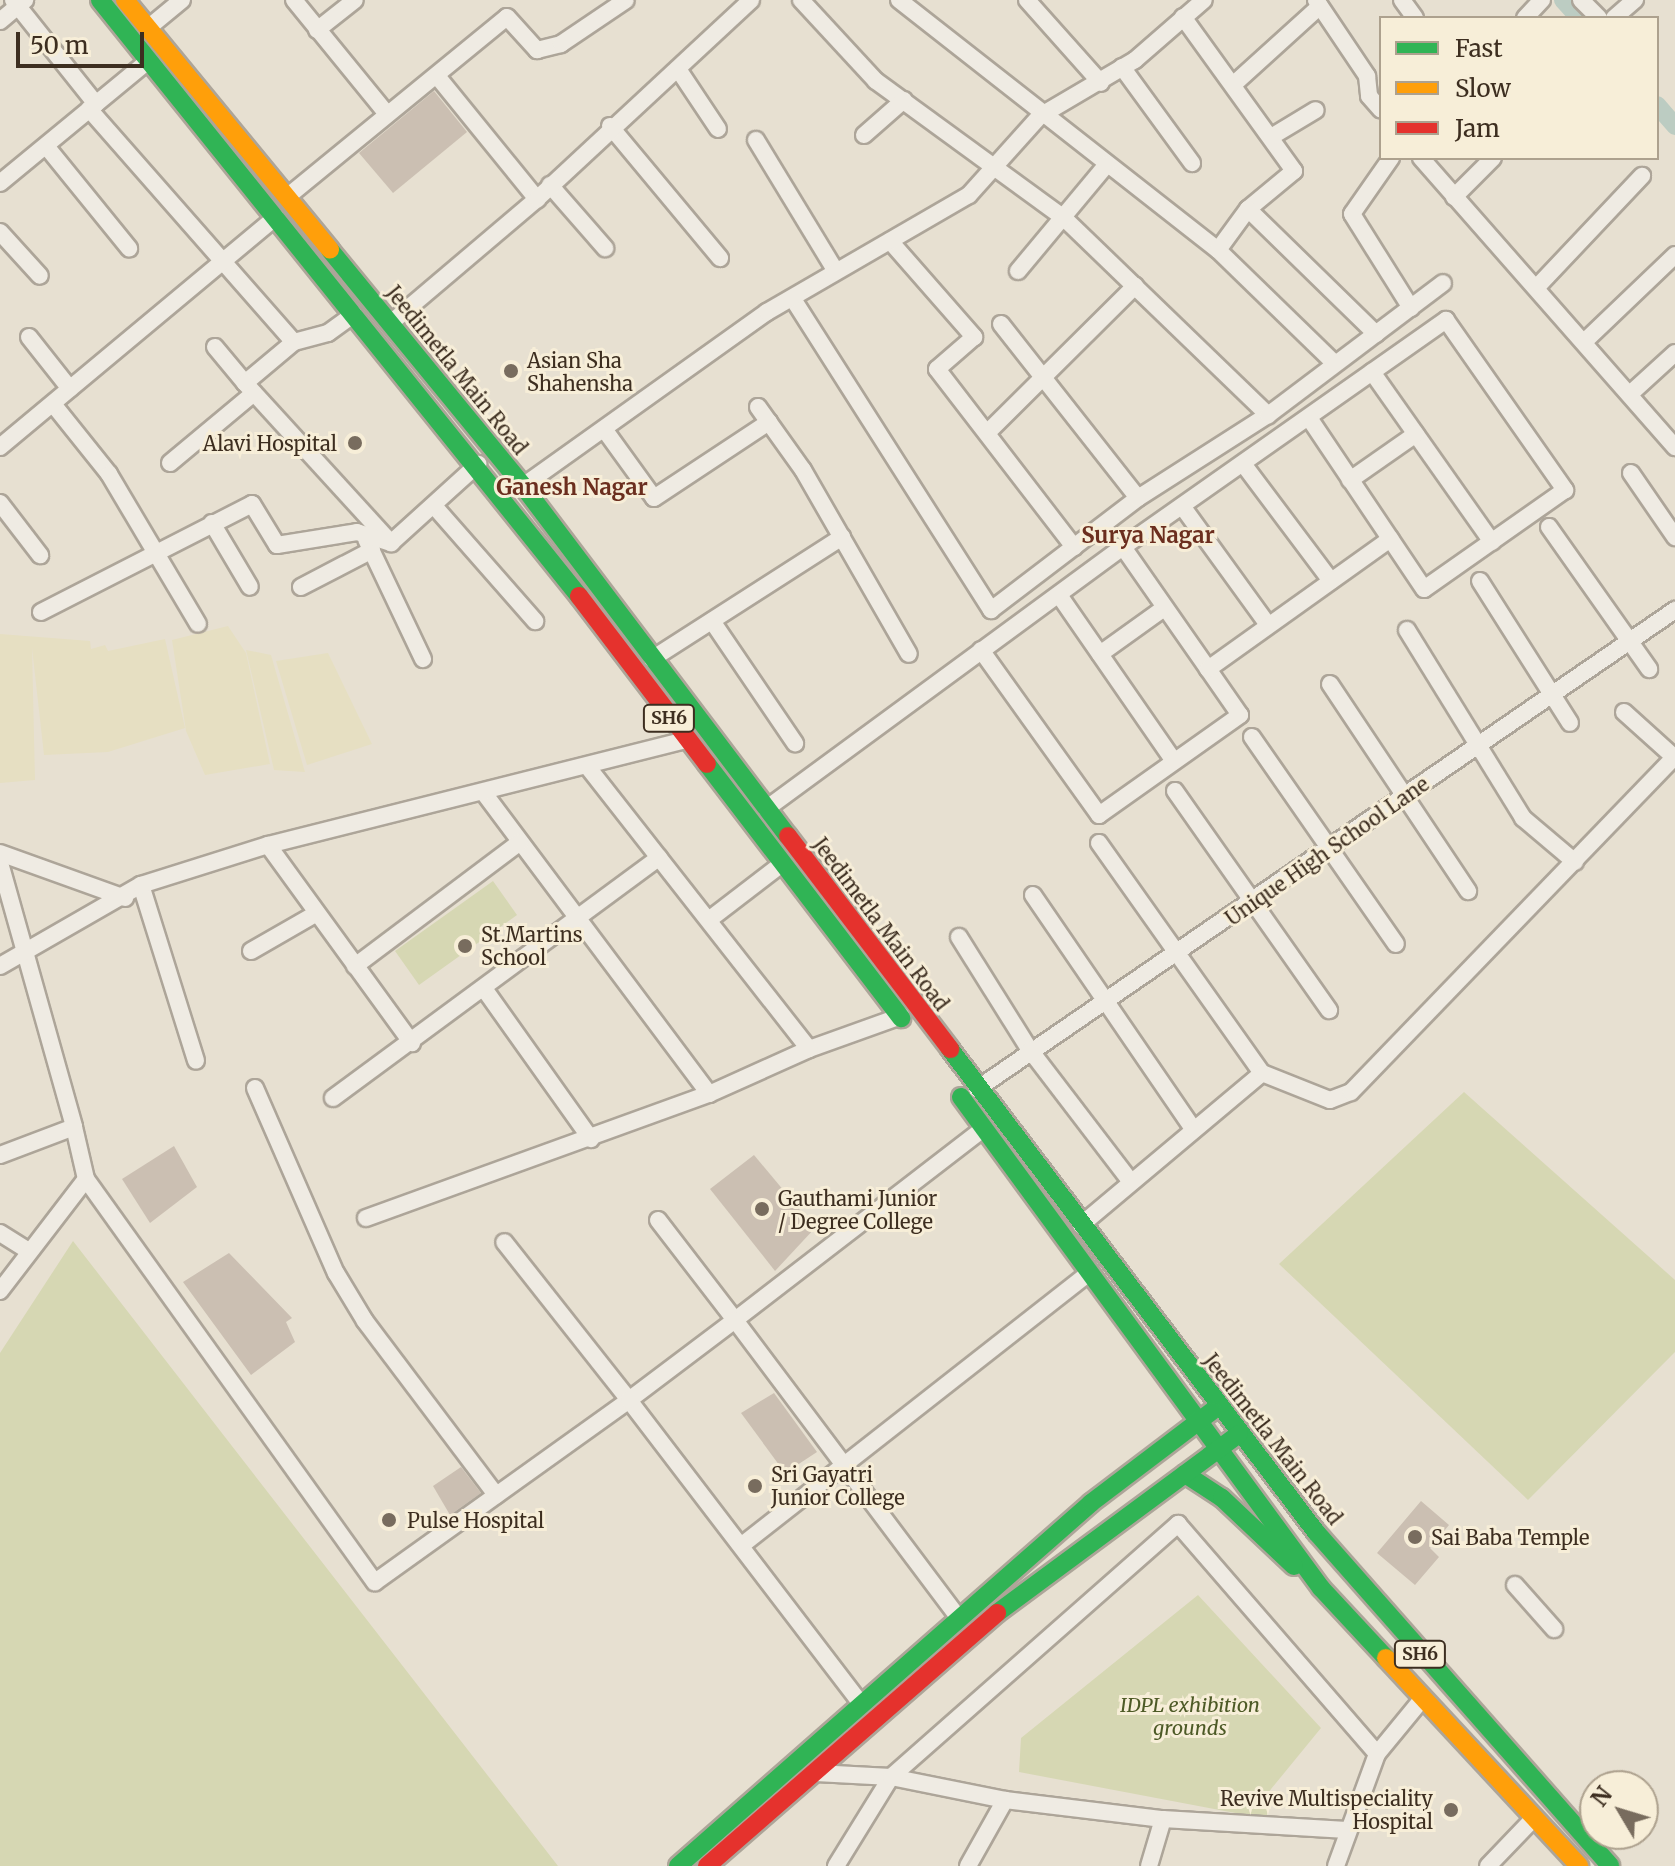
<!DOCTYPE html>
<html>
<head>
<meta charset="utf-8">
<style>
  body { margin:0 }
  #map { position:relative; width:1675px; height:1866px; overflow:hidden; background:#e7e0d1; font-family:Merriweather,serif }
  div>[style] { position:absolute }
  [style*='--x'] { left:calc(var(--x)*1px); top:calc(var(--y)*1px); width:calc(var(--w)*1px); rotate:calc(var(--a)*1deg) }
  .farmland>* { inset:0; background:#e6dfc2 }
  .green>* { inset:0; background:#d6d7b3 }
  .canal>* { height:18px; margin:-9px; padding:0 9px; transform-origin:9px; border-radius:9px; background:#bcccc2 }
  .building>* { inset:0; background:#cbbfb2 }
  .roads { filter:drop-shadow(2px 0 #ada599) drop-shadow(-2px 0 #ada599) drop-shadow(0 2px #ada599) drop-shadow(0 -2px #ada599) }
  .street>* { height:16px; margin:-8px; padding:0 8px; transform-origin:8px; border-radius:8px; background:#efebe3 }
  .fast>* { height:18px; margin:-9px; padding:0 9px; transform-origin:9px; border-radius:9px; background:#30b455 }
  .slow>* { height:18px; margin:-9px; padding:0 9px; transform-origin:9px; border-radius:9px; background:#ff9f0a }
  .jam>* { height:18px; margin:-9px; padding:0 9px; transform-origin:9px; border-radius:9px; background:#e5322d }
  .dots>* { width:22px; height:22px; translate:-50% -50%; box-sizing:border-box; border:4px solid #f7eed8; border-radius:50% }
  span { translate:-50% -50%; white-space:nowrap; text-align:center; line-height:1.15; -webkit-text-stroke:6px #f7eed8; paint-order:stroke }
  .shield-label span { padding:2px 6px; background:#f7eed8; border:2px solid; border-radius:6px; -webkit-text-stroke-width:0 }
  .shield-label { font-size:18px; color:#3d2e20; font-weight:700 }
  .poi-label { font-size:20px; color:#3d2e20 }
  .left { translate:0 -50%; text-align:left }
  .right { translate:-100% -50%; text-align:right }
  .street-label { font-size:20px; color:#3d2e20 }
  .park-label { font-size:20px; color:#4d5a26; font-style:italic }
  .neighbourhood-label { font-size:22px; color:#6b2e1e; font-weight:700 }
  .legend { position:absolute; left:1379px; top:16px; width:280px; height:144px; box-sizing:border-box; background:#f7eed8; border:2px solid #ada18e; margin:0; padding:10px 14px; list-style:none; font-size:24px; color:#3d2e20 }
  .legend li { display:flex; align-items:center; gap:16px; height:40px }
  .legend b { width:40px; border:2px solid #ada18e }
  .north { position:absolute; left:1579px; top:1770px; width:80px; height:80px; box-sizing:border-box; background:#f7eed8; border:2px solid #ada18e; border-radius:50%; rotate:308deg; font-size:22px; font-weight:700; line-height:32px; text-align:center; color:#3d2e20 }
  .north::after { content:''; display:block; margin:auto; width:28px; height:36px; background:#786c5e; clip-path:polygon(50% 0,100% 100%,50% 72%,0 100%) }
  .scale { position:absolute; left:16px; top:32px; width:128px; height:36px; box-sizing:border-box; border:4px solid #3d2e20; border-top:0; padding-left:10px; font-size:24px; line-height:28px; white-space:nowrap; color:#3d2e20; -webkit-text-stroke:6px #f7eed8; paint-order:stroke }
</style>
</head>
<body>
<div id="map">
  <div class="farmland">
    <i style="clip-path:polygon(228px 626px,246px 653px,270px 764px,205px 775px,186px 731px,172px 640px)"></i>
    <i style="clip-path:polygon(0 634px,90px 641px,91px 649px,105px 645px,108px 651px,165px 639px,185px 728px,108px 752px,44px 755px,32px 648px,35px 780px,0 783px)"></i>
    <i style="clip-path:polygon(246px 650px,271px 655px,305px 772px,274px 770px)"></i>
    <i style="clip-path:polygon(328px 653px,372px 744px,307px 765px,276px 661px)"></i>
  </div>
  <div class="green">
    <i style="clip-path:polygon(493px 881px,517px 915px,419px 985px,395px 951px)"></i>
    <i style="clip-path:polygon(1464px 1092px,1675px 1280px,1675px 1352px,1528px 1500px,1279px 1264px)"></i>
    <i style="clip-path:polygon(73px 1241px,294px 1526px,558px 1866px,0 1866px,0 1353px)"></i>
    <i style="clip-path:polygon(1198px 1595px,1321px 1728px,1267px 1794px,1267px 1819px,1019px 1772px,1021px 1738px)"></i>
  </div>
  <div class="canal">
    <i style="--x:1563;--y:0;--w:24;--a:48"></i>
    <i style="--x:1657;--y:105;--w:28;--a:49"></i>
  </div>
  <div class="building">
    <i style="clip-path:polygon(434px 91px,467px 132px,393px 193px,359px 153px)"></i>
    <i style="clip-path:polygon(174px 1146px,197px 1187px,150px 1223px,122px 1179px)"></i>
    <i style="clip-path:polygon(754px 1155px,815px 1228px,775px 1271px,710px 1189px)"></i>
    <i style="clip-path:polygon(229px 1253px,292px 1318px,286px 1322px,295px 1342px,251px 1375px,183px 1282px)"></i>
    <i style="clip-path:polygon(774px 1393px,817px 1452px,785px 1473px,741px 1413px)"></i>
    <i style="clip-path:polygon(461px 1467px,481px 1493px,450px 1515px,433px 1486px)"></i>
    <i style="clip-path:polygon(1421px 1501px,1449px 1525px,1430px 1548px,1439px 1557px,1415px 1585px,1377px 1553px)"></i>
  </div>
  <div class="roads">
    <div class="street">
      <i style="--x:13;--y:0;--w:133;--a:51.4"></i>
      <i style="--x:294;--y:0;--w:147;--a:50.8"></i>
      <i style="--x:801;--y:0;--w:110;--a:47.2"></i>
      <i style="--x:876;--y:81;--w:233;--a:36.1"></i>
      <i style="--x:1064;--y:218;--w:284;--a:44"></i>
      <i style="--x:899;--y:0;--w:405;--a:38.1"></i>
      <i style="--x:1218;--y:250;--w:162;--a:44.2"></i>
      <i style="--x:1027;--y:0;--w:111;--a:48.3"></i>
      <i style="--x:1316;--y:0;--w:92;--a:56.1"></i>
      <i style="--x:1367;--y:76;--w:20;--a:84"></i>
      <i style="--x:1369;--y:96;--w:18;--a:49"></i>
      <i style="--x:1402;--y:0;--w:22;--a:54"></i>
      <i style="--x:1581;--y:0;--w:25;--a:45"></i>
      <i style="--x:1183;--y:17;--w:190;--a:54.2"></i>
      <i style="--x:1294;--y:171;--w:60;--a:140.4"></i>
      <i style="--x:1525;--y:18;--w:25;--a:-47"></i>
      <i style="--x:1614;--y:18;--w:28;--a:-41"></i>
      <i style="--x:0;--y:21;--w:33;--a:-40"></i>
      <i style="--x:148;--y:28;--w:44;--a:-39.5"></i>
      <i style="--x:317;--y:30;--w:48;--a:-38.3"></i>
      <i style="--x:1122;--y:67;--w:119;--a:53.9"></i>
      <i style="--x:678;--y:69;--w:72;--a:56.3"></i>
      <i style="--x:437;--y:76;--w:159;--a:50.9"></i>
      <i style="--x:1234;--y:84;--w:116;--a:-42.2"></i>
      <i style="--x:89;--y:109;--w:310;--a:48.7"></i>
      <i style="--x:610;--y:126;--w:172;--a:50.2"></i>
      <i style="--x:864;--y:135;--w:53;--a:-41.2"></i>
      <i style="--x:1271;--y:137;--w:52;--a:-31"></i>
      <i style="--x:756;--y:140;--w:152;--a:58.7"></i>
      <i style="--x:46;--y:146;--w:132;--a:50.9"></i>
      <i style="--x:1391;--y:158;--w:68;--a:124.9"></i>
      <i style="--x:1352;--y:214;--w:111;--a:57.9"></i>
      <i style="--x:1421;--y:158;--w:385;--a:48.7"></i>
      <i style="--x:0;--y:183;--w:192;--a:-39.5"></i>
      <i style="--x:550;--y:185;--w:84;--a:48.9"></i>
      <i style="--x:287;--y:197;--w:284;--a:-39.3"></i>
      <i style="--x:507;--y:17;--w:45;--a:47.7"></i>
      <i style="--x:537;--y:50;--w:25;--a:-14"></i>
      <i style="--x:561;--y:44;--w:78;--a:-34.1"></i>
      <i style="--x:1454;--y:197;--w:55;--a:-45"></i>
      <i style="--x:0;--y:232;--w:59;--a:47.7"></i>
      <i style="--x:890;--y:241;--w:128;--a:48.8"></i>
      <i style="--x:974;--y:337;--w:49;--a:139.1"></i>
      <i style="--x:937;--y:369;--w:225;--a:52.4"></i>
      <i style="--x:1218;--y:250;--w:51;--a:-53.8"></i>
      <i style="--x:1248;--y:209;--w:179;--a:44.3"></i>
      <i style="--x:1018;--y:271;--w:139;--a:-50.2"></i>
      <i style="--x:1537;--y:287;--w:153;--a:-46.6"></i>
      <i style="--x:793;--y:299;--w:369;--a:57.5"></i>
      <i style="--x:991;--y:610;--w:185;--a:-37.3"></i>
      <i style="--x:1138;--y:498;--w:154;--a:-32.6"></i>
      <i style="--x:1268;--y:415;--w:219;--a:-37"></i>
      <i style="--x:392;--y:322;--w:190;--a:-40.3"></i>
      <i style="--x:537;--y:199;--w:292;--a:-42.9"></i>
      <i style="--x:1001;--y:324;--w:221;--a:51.8"></i>
      <i style="--x:29;--y:337;--w:66;--a:51.7"></i>
      <i style="--x:1584;--y:342;--w:126;--a:-43.7"></i>
      <i style="--x:215;--y:347;--w:47;--a:50.2"></i>
      <i style="--x:245;--y:383;--w:64;--a:-39.9"></i>
      <i style="--x:294;--y:342;--w:35;--a:-15"></i>
      <i style="--x:328;--y:333;--w:32;--a:-36"></i>
      <i style="--x:1372;--y:372;--w:208;--a:54.8"></i>
      <i style="--x:245;--y:383;--w:217;--a:47.6"></i>
      <i style="--x:1630;--y:394;--w:61;--a:-42.3"></i>
      <i style="--x:53;--y:404;--w:90;--a:51.3"></i>
      <i style="--x:109;--y:474;--w:174;--a:59.3"></i>
      <i style="--x:758;--y:407;--w:77;--a:54.5"></i>
      <i style="--x:803;--y:470;--w:212;--a:60.1"></i>
      <i style="--x:604;--y:429;--w:85;--a:54.1"></i>
      <i style="--x:654;--y:498;--w:138;--a:-33.5"></i>
      <i style="--x:989;--y:431;--w:206;--a:-44.8"></i>
      <i style="--x:0;--y:447;--w:359;--a:-39.8"></i>
      <i style="--x:170;--y:463;--w:109;--a:-39.8"></i>
      <i style="--x:1244;--y:465;--w:145;--a:53.1"></i>
      <i style="--x:1631;--y:473;--w:78;--a:55.5"></i>
      <i style="--x:1350;--y:480;--w:80;--a:-34.9"></i>
      <i style="--x:523;--y:486;--w:300;--a:-35.5"></i>
      <i style="--x:767;--y:312;--w:233;--a:-30.1"></i>
      <i style="--x:969;--y:195;--w:106;--a:-48.1"></i>
      <i style="--x:1040;--y:116;--w:110;--a:-30.5"></i>
      <i style="--x:1135;--y:60;--w:91;--a:-41"></i>
      <i style="--x:0;--y:503;--w:66;--a:52.4"></i>
      <i style="--x:1182;--y:506;--w:147;--a:54.1"></i>
      <i style="--x:435;--y:507;--w:152;--a:48.7"></i>
      <i style="--x:212;--y:523;--w:74;--a:59.3"></i>
      <i style="--x:1549;--y:527;--w:174;--a:54.8"></i>
      <i style="--x:366;--y:539;--w:133;--a:64.6"></i>
      <i style="--x:1123;--y:547;--w:149;--a:55.1"></i>
      <i style="--x:1480;--y:581;--w:168;--a:57.6"></i>
      <i style="--x:301;--y:587;--w:80;--a:-27.5"></i>
      <i style="--x:1059;--y:595;--w:202;--a:55.3"></i>
      <i style="--x:41;--y:612;--w:237;--a:-27.1"></i>
      <i style="--x:252;--y:504;--w:48;--a:58.6"></i>
      <i style="--x:277;--y:545;--w:81;--a:-9.2"></i>
      <i style="--x:357;--y:532;--w:36;--a:18"></i>
      <i style="--x:391;--y:543;--w:118;--a:-42.2"></i>
      <i style="--x:712;--y:621;--w:148;--a:55.8"></i>
      <i style="--x:1407;--y:630;--w:221;--a:58.3"></i>
      <i style="--x:1523;--y:818;--w:68;--a:40.2"></i>
      <i style="--x:981;--y:650;--w:203;--a:54.4"></i>
      <i style="--x:1099;--y:815;--w:173;--a:-35.3"></i>
      <i style="--x:1240;--y:715;--w:56;--a:-124.8"></i>
      <i style="--x:1208;--y:669;--w:224;--a:-35.5"></i>
      <i style="--x:1100;--y:654;--w:79;--a:-35.7"></i>
      <i style="--x:652;--y:659;--w:226;--a:-32.7"></i>
      <i style="--x:1330;--y:684;--w:249;--a:56.3"></i>
      <i style="--x:1624;--y:712;--w:67;--a:42"></i>
      <i style="--x:1252;--y:737;--w:252;--a:55.2"></i>
      <i style="--x:1175;--y:791;--w:268;--a:54.9"></i>
      <i style="--x:484;--y:793;--w:376;--a:53.2"></i>
      <i style="--x:766;--y:809;--w:443;--a:-36.3"></i>
      <i style="--x:1123;--y:547;--w:395;--a:-35.1"></i>
      <i style="--x:1446;--y:320;--w:208;--a:55"></i>
      <i style="--x:1565;--y:490;--w:172;--a:144.9"></i>
      <i style="--x:1424;--y:589;--w:206;--a:-123.9"></i>
      <i style="--x:1099;--y:843;--w:282;--a:54.7"></i>
      <i style="--x:268;--y:845;--w:245;--a:54"></i>
      <i style="--x:0;--y:853;--w:133;--a:19.8"></i>
      <i style="--x:0;--y:863;--w:274;--a:74.3"></i>
      <i style="--x:74;--y:1127;--w:79;--a:159.3"></i>
      <i style="--x:141;--y:885;--w:184;--a:72.6"></i>
      <i style="--x:1033;--y:895;--w:281;--a:55.6"></i>
      <i style="--x:710;--y:919;--w:92;--a:-37.5"></i>
      <i style="--x:959;--y:937;--w:133;--a:57.9"></i>
      <i style="--x:1030;--y:1050;--w:166;--a:52.6"></i>
      <i style="--x:251;--y:951;--w:76;--a:-29.9"></i>
      <i style="--x:0;--y:966;--w:163;--a:-29.9"></i>
      <i style="--x:141;--y:885;--w:133;--a:-17.5"></i>
      <i style="--x:268;--y:845;--w:431;--a:-14.1"></i>
      <i style="--x:355;--y:966;--w:206;--a:-36.9"></i>
      <i style="--x:485;--y:990;--w:183;--a:54.6"></i>
      <i style="--x:809;--y:1049;--w:98;--a:-19.7"></i>
      <i style="--x:255;--y:1088;--w:202;--a:66.4"></i>
      <i style="--x:336;--y:1273;--w:56;--a:58.9"></i>
      <i style="--x:365;--y:1321;--w:218;--a:53"></i>
      <i style="--x:977;--y:1089;--w:847;--a:-34.46"></i>
      <i style="--x:333;--y:1098;--w:405;--a:-36.4"></i>
      <i style="--x:74;--y:1127;--w:53;--a:77"></i>
      <i style="--x:86;--y:1179;--w:496;--a:54.4"></i>
      <i style="--x:375;--y:1582;--w:312;--a:-35.6"></i>
      <i style="--x:629;--y:1400;--w:201;--a:-128.3"></i>
      <i style="--x:366;--y:1218;--w:365;--a:-19.9"></i>
      <i style="--x:709;--y:1094;--w:110;--a:-24.2"></i>
      <i style="--x:809;--y:1049;--w:357;--a:-128.1"></i>
      <i style="--x:658;--y:1220;--w:126;--a:52.4"></i>
      <i style="--x:735;--y:1320;--w:314;--a:-37.6"></i>
      <i style="--x:1081;--y:1225;--w:236;--a:-40"></i>
      <i style="--x:1262;--y:1073;--w:73;--a:21.7"></i>
      <i style="--x:1330;--y:1100;--w:22;--a:-21"></i>
      <i style="--x:1351;--y:1092;--w:467;--a:-46"></i>
      <i style="--x:0;--y:1233;--w:32;--a:32"></i>
      <i style="--x:0;--y:1291;--w:141;--a:-52.5"></i>
      <i style="--x:742;--y:1545;--w:441;--a:-38.1"></i>
      <i style="--x:1515;--y:1585;--w:59;--a:48.4"></i>
      <i style="--x:862;--y:1705;--w:384;--a:-127.4"></i>
      <i style="--x:629;--y:1400;--w:133;--a:-37"></i>
      <i style="--x:735;--y:1320;--w:373;--a:53.1"></i>
      <i style="--x:816;--y:1773;--w:75;--a:3.1"></i>
      <i style="--x:891;--y:1777;--w:116;--a:11.4"></i>
      <i style="--x:1005;--y:1800;--w:159;--a:6.9"></i>
      <i style="--x:1163;--y:1819;--w:184;--a:3.4"></i>
      <i style="--x:836;--y:1866;--w:105;--a:-58.3"></i>
      <i style="--x:891;--y:1777;--w:383;--a:-41.4"></i>
      <i style="--x:1178;--y:1524;--w:304;--a:49.1"></i>
      <i style="--x:968;--y:1866;--w:76;--a:-60.7"></i>
      <i style="--x:1149;--y:1866;--w:49;--a:-73.4"></i>
      <i style="--x:1336;--y:1866;--w:119;--a:-69.9"></i>
      <i style="--x:1377;--y:1754;--w:72;--a:-50.6"></i>
      <i style="--x:1488;--y:1866;--w:66;--a:-46.2"></i>
    </div>
    <div class="fast">
      <i style="--x:100;--y:0;--w:765;--a:51.21"></i>
      <i style="--x:330;--y:250;--w:305;--a:50.7"></i>
      <i style="--x:523;--y:486;--w:439;--a:52.9"></i>
      <i style="--x:707;--y:764;--w:320;--a:52.6"></i>
      <i style="--x:950;--y:1049;--w:606;--a:52.85"></i>
      <i style="--x:1316;--y:1532;--w:445;--a:48.6"></i>
      <i style="--x:961;--y:1097;--w:609;--a:53.75"></i>
      <i style="--x:1321;--y:1588;--w:96;--a:47.1"></i>
      <i style="--x:1185;--y:1474;--w:44;--a:33"></i>
      <i style="--x:1222;--y:1498;--w:99;--a:43.4"></i>
      <i style="--x:997;--y:1613;--w:301;--a:-36.5"></i>
      <i style="--x:678;--y:1866;--w:550;--a:-41.31"></i>
      <i style="--x:1091;--y:1503;--w:152;--a:-37.2"></i>
    </div>
    <div class="slow">
      <i style="--x:125;--y:0;--w:323;--a:50.6"></i>
      <i style="--x:1386;--y:1658;--w:284;--a:47.1"></i>
    </div>
    <div class="jam">
      <i style="--x:579;--y:596;--w:211;--a:52.7"></i>
      <i style="--x:788;--y:836;--w:268;--a:52.7"></i>
      <i style="--x:707;--y:1866;--w:385;--a:-41.1"></i>
    </div>
  </div>
  <div class="dots">
    <i style="left:511px;top:371px;background:#786c5e"></i>
    <i style="left:355px;top:443px;background:#786c5e"></i>
    <i style="left:465px;top:946px;background:#786c5e"></i>
    <i style="left:762px;top:1209px;background:#786c5e"></i>
    <i style="left:755px;top:1486px;background:#786c5e"></i>
    <i style="left:389px;top:1520px;background:#786c5e"></i>
    <i style="left:1415px;top:1537px;background:#786c5e"></i>
    <i style="left:1451px;top:1810px;background:#786c5e"></i>
  </div>
  <div class="shield-label">
    <span style="left:669px;top:718px">SH6</span>
    <span style="left:1420px;top:1654px">SH6</span>
  </div>
  <div class="poi-label">
    <span class="left" style="left:527px;top:372px">Asian Sha<br>Shahensha</span>
    <span class="right" style="left:337px;top:443px">Alavi Hospital</span>
    <span class="left" style="left:481px;top:946px">St.Martins<br>School</span>
    <span class="left" style="left:778px;top:1210px">Gauthami Junior<br>/ Degree College</span>
    <span class="left" style="left:771px;top:1486px">Sri Gayatri<br>Junior College</span>
    <span class="left" style="left:407px;top:1520px">Pulse Hospital</span>
    <span class="left" style="left:1431px;top:1537px">Sai Baba Temple</span>
    <span class="right" style="left:1433px;top:1810px">Revive Multispeciality<br>Hospital</span>
  </div>
  <div class="street-label">
    <span style="left:457px;top:370px;rotate:51deg">Jeedimetla Main Road</span>
    <span style="left:1327px;top:851px;rotate:-35deg">Unique High School Lane</span>
    <span style="left:881px;top:924px;rotate:53deg">Jeedimetla Main Road</span>
    <span style="left:1273px;top:1439px;rotate:52deg">Jeedimetla Main Road</span>
  </div>
  <div class="park-label">
    <span style="left:1190px;top:1716px">IDPL exhibition<br>grounds</span>
  </div>
  <div class="neighbourhood-label">
    <span style="left:572px;top:488px">Ganesh Nagar</span>
    <span style="left:1148px;top:536px">Surya Nagar</span>
  </div>
  <ul class="legend">
  <li><b style="height:10px;background:#30b455"></b>Fast</li>
  <li><b style="height:10px;background:#ff9f0a"></b>Slow</li>
  <li><b style="height:10px;background:#e5322d"></b>Jam</li>
  </ul>
  <div class="north">N</div>
  <div class="scale">50 m</div>
</div>
</body>
</html>
